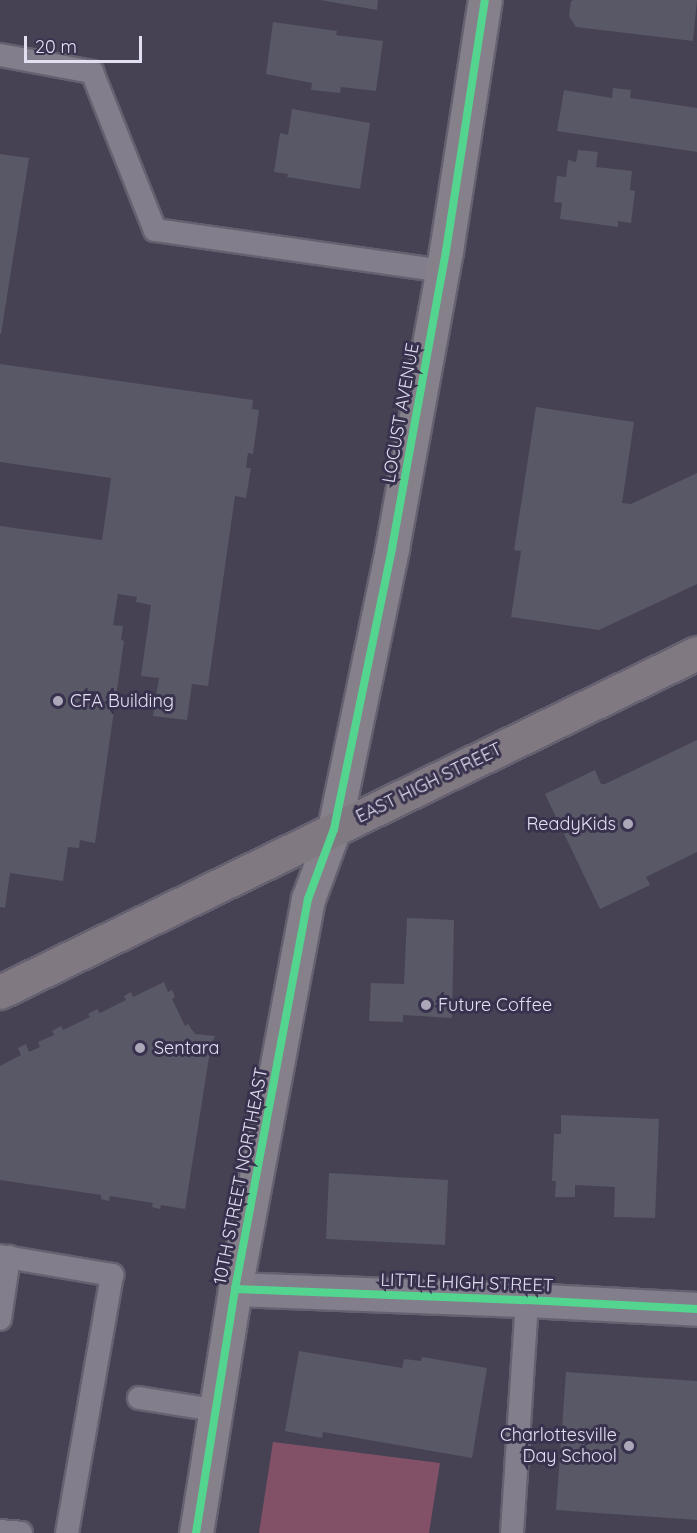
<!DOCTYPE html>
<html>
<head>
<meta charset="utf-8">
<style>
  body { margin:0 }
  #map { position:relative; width:697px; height:1533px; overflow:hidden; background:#464253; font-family:Quicksand,sans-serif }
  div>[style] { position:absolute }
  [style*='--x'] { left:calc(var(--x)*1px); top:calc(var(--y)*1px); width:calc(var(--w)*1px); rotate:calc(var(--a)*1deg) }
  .green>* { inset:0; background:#835167 }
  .building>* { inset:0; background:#595866 }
  .roads { filter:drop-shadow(2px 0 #656170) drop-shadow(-2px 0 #656170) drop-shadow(0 2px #656170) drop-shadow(0 -2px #656170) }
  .lane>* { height:22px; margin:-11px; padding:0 11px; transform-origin:11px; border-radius:11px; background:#827e8b }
  .street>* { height:33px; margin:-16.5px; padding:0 16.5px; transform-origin:16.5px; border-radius:16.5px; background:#827e8b }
  .secondary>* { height:33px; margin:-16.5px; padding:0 16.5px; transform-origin:16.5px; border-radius:16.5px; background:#858089 }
  .primary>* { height:33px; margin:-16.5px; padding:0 16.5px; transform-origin:16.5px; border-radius:16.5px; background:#807981 }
  .cycleway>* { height:8px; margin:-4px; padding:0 4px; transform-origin:4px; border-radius:4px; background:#53d58f }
  .dots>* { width:16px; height:16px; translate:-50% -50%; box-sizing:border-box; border:3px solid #39324e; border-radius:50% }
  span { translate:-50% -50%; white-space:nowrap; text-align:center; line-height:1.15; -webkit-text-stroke:6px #39324e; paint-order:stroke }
  .street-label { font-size:18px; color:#e3dff2 }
  .poi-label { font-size:18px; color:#e3dff2 }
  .left { translate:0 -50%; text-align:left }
  .right { translate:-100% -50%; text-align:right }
  .scale { position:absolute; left:24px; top:36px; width:118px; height:27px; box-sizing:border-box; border:3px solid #e3dff2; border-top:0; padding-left:8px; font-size:18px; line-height:21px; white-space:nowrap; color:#e3dff2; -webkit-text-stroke:4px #39324e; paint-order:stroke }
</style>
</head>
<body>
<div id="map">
  <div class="green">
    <i style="clip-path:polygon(273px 1442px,440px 1463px,429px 1533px,259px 1533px)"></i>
  </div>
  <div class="building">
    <i style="clip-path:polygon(320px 0,378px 0,377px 10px)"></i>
    <i style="clip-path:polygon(574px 0,697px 0,693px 41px,576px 27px,569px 16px,571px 1px)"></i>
    <i style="clip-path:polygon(273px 22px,337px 31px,336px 35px,383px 41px,376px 91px,341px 87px,340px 93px,311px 90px,312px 83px,266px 74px)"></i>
    <i style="clip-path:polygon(613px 88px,631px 90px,630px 98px,697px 108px,697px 152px,557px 131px,564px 90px,612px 98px)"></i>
    <i style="clip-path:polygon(292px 109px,370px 123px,360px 189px,287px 177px,288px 174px,274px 172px,280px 133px,288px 135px)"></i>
    <i style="clip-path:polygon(578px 150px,598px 152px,596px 167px,632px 171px,630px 190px,635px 191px,631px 223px,618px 221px,618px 227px,560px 219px,562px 203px,554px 202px,557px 176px,566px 177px,568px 160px,576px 162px)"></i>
    <i style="clip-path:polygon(0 154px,29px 158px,1px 334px,0 334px)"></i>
    <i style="clip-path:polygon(0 364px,253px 400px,252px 409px,259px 410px,253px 454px,248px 453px,246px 468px,251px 468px,246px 498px,235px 496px,208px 686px,192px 684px,187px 720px,153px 716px,159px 678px,141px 676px,151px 605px,136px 602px,137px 597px,118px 594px,113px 625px,123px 626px,121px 640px,124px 641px,95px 843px,80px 840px,79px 848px,68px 847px,63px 881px,10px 873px,5px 908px,0 907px,0 526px,102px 540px,111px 478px,0 462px)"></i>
    <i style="clip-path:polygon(536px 407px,634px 422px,622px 503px,631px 504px,697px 473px,697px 584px,599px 630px,511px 617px,521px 551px,514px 550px)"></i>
    <i style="clip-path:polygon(697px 740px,697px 852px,646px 877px,650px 885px,600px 909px,545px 794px,595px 770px,601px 784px,605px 784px)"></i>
    <i style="clip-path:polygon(407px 918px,454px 920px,452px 1018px,403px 1015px,403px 1022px,369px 1021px,371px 983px,404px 984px)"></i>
    <i style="clip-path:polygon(164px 982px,168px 992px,172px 990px,175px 997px,172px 999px,185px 1026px,188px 1024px,195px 1034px,215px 1036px,211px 1045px,185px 1209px,161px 1205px,160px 1209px,152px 1207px,153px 1203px,110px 1196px,109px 1201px,101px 1199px,101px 1195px,0 1180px,0 1066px,21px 1055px,18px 1048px,26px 1044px,29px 1052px,40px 1047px,38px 1042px,54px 1035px,52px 1031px,61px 1026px,63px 1030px,90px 1017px,88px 1014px,97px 1009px,100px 1013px,126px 1000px,124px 996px,131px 992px,133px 997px)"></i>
    <i style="clip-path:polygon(561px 1115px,659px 1119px,655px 1218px,614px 1217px,615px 1187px,575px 1185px,575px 1197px,555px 1197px,556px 1181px,552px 1181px,554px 1134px,561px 1134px)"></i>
    <i style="clip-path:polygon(329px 1173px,448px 1180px,445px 1245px,326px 1239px)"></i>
    <i style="clip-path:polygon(299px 1351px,402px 1368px,404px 1359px,421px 1361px,422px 1357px,487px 1368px,472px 1458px,323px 1432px,322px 1438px,285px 1431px)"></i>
    <i style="clip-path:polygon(566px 1372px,697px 1381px,697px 1520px,556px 1510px)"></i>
  </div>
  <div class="roads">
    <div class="lane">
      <i style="--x:0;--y:55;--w:94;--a:10.5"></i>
      <i style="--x:92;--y:72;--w:170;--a:68.3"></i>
      <i style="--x:155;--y:230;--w:290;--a:8.1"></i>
      <i style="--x:0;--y:1256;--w:114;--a:9.6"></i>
      <i style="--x:112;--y:1275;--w:262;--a:99.9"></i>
      <i style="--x:0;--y:1319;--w:63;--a:-81.7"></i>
      <i style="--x:139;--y:1398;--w:76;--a:9.1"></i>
      <i style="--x:0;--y:1531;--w:21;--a:5"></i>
      <i style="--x:512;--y:1533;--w:233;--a:-86.3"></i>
    </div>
    <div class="street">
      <i style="--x:235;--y:1289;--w:292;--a:2.2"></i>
      <i style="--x:527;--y:1300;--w:170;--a:3"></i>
    </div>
    <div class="secondary">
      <i style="--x:196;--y:1533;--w:247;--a:-80.9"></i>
      <i style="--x:235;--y:1289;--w:397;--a:-79.4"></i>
      <i style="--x:308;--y:899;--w:75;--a:-69.6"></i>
      <i style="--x:334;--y:829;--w:287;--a:-78.3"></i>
      <i style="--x:392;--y:548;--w:302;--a:-79.7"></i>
      <i style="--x:446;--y:251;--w:254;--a:-81.2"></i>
    </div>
    <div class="primary">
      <i style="--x:0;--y:992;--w:775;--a:-25.94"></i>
    </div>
  </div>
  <div class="cycleway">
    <i style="--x:235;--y:1289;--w:292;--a:2.2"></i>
    <i style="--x:527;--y:1300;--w:170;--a:3"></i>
    <i style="--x:196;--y:1533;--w:247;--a:-80.9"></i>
    <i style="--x:235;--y:1289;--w:397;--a:-79.4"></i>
    <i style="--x:308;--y:899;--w:75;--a:-69.6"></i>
    <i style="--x:334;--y:829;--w:287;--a:-78.3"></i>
    <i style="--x:392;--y:548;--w:302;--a:-79.7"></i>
    <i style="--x:446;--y:251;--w:254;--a:-81.2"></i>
  </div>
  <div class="dots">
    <i style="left:58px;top:701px;background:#aca8ba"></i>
    <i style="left:628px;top:824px;background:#aca8ba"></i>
    <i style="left:426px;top:1005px;background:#aca8ba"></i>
    <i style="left:140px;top:1048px;background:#aca8ba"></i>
    <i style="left:629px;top:1446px;background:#aca8ba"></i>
  </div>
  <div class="street-label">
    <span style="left:401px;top:413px;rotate:-80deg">LOCUST AVENUE</span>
    <span style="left:429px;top:783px;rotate:-26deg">EAST HIGH STREET</span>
    <span style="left:241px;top:1176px;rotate:-79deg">10TH STREET NORTHEAST</span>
    <span style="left:467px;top:1283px;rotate:2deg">LITTLE HIGH STREET</span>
  </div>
  <div class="poi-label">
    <span class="left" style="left:70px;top:701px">CFA Building</span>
    <span class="right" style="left:616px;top:824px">ReadyKids</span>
    <span class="left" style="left:438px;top:1005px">Future Coffee</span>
    <span class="left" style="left:154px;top:1048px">Sentara</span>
    <span class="right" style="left:617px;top:1446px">Charlottesville<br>Day School</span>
  </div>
  <div class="scale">20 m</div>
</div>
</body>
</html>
